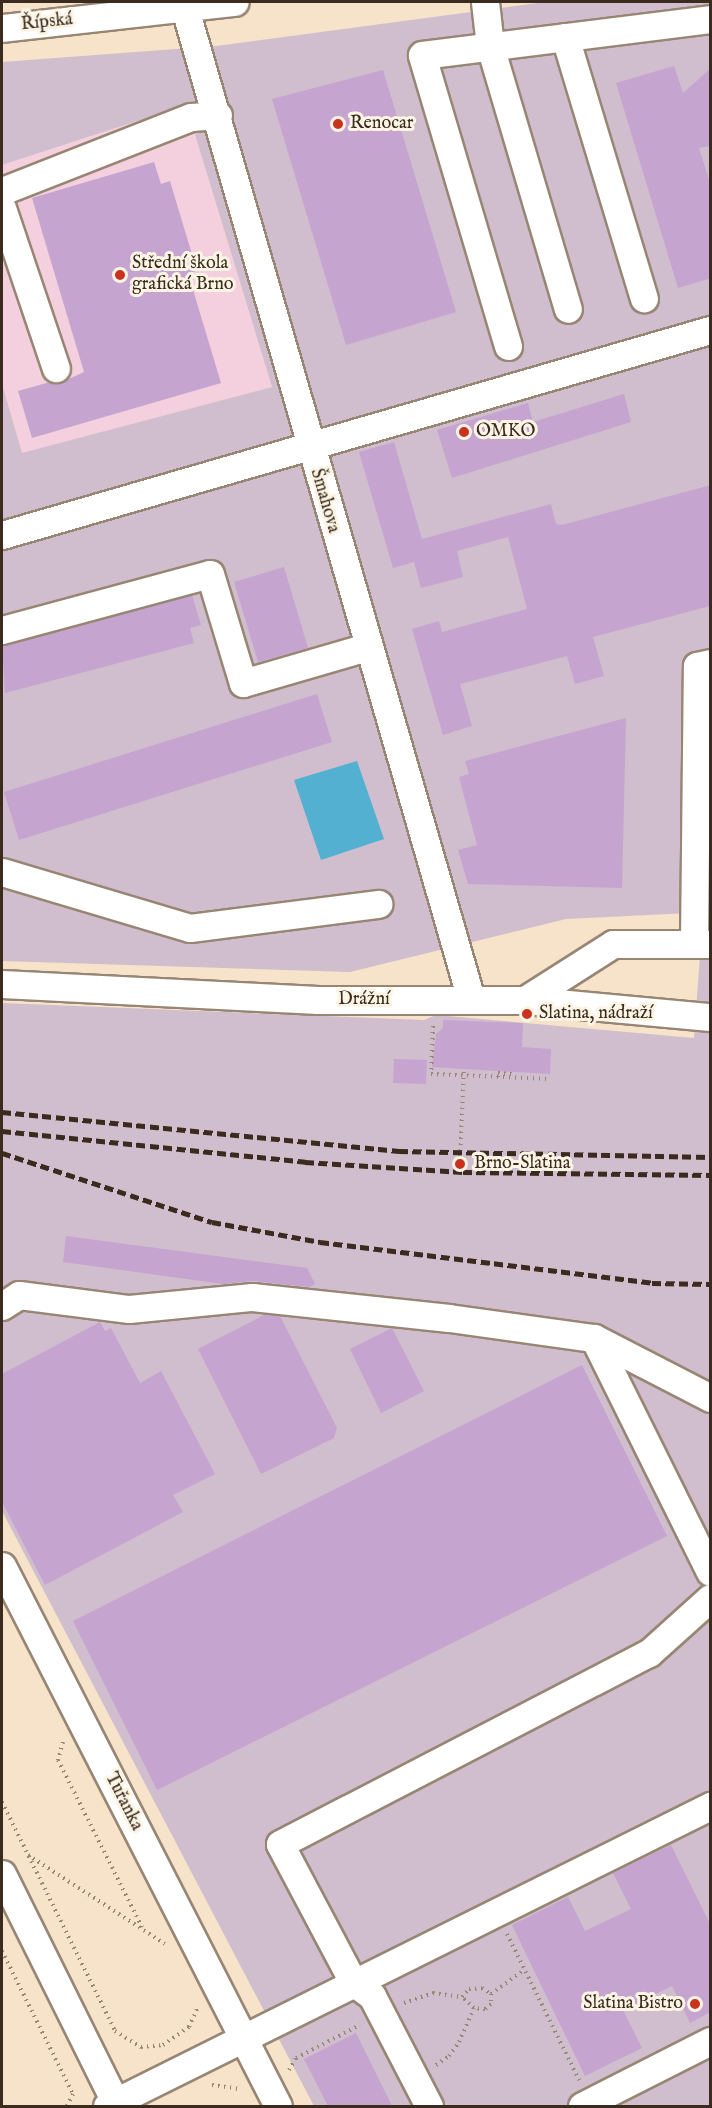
<!DOCTYPE html>
<html>
<head>
<meta charset="utf-8">
<style>
  body { margin:0 }
  #map { position:relative; width:712px; height:2108px; overflow:hidden; background:#f6e3ca; font-family:"IM FELL English",serif }
  div>[style] { position:absolute }
  [style*='--x'] { left:calc(var(--x)*1px); top:calc(var(--y)*1px); width:calc(var(--w)*1px); rotate:calc(var(--a)*1deg) }
  .built>* { inset:0; background:#f4cfdd }
  .industrial>* { inset:0; background:#d0bdcd }
  .water>* { inset:0; background:#53b0d1 }
  .building>* { inset:0; background:#c6a4d0 }
  .path>* { height:4px; margin-top:-2px; transform-origin:0; background:repeating-linear-gradient(90deg,#988674 0 1.5px,transparent 0 6px) }
  .roads { filter:drop-shadow(2px 0 #988674) drop-shadow(-2px 0 #988674) drop-shadow(0 2px #988674) drop-shadow(0 -2px #988674) }
  .minor>* { height:27px; margin:-13.5px; padding:0 13.5px; transform-origin:13.5px; border-radius:13.5px; background:#fff }
  .rail>* { height:4.5px; margin-top:-2.25px; transform-origin:0; background:repeating-linear-gradient(90deg,#3b2a1e 0 9px,transparent 0 13.5px) }
  .dots>* { width:16px; height:16px; translate:-50% -50%; box-sizing:border-box; border:3px solid #fcf5e5; border-radius:50% }
  span { translate:-50% -50%; white-space:nowrap; text-align:center; line-height:1.15; -webkit-text-stroke:6px #fcf5e5; paint-order:stroke }
  .street-label { font-size:18px; color:#3b2a1e }
  .poi-label { font-size:18px; color:#3b2a1e }
  .left { translate:0 -50%; text-align:left }
  .right { translate:-100% -50%; text-align:right }
  .frame { position:absolute; inset:0; border:3px solid #3b2a1e; pointer-events:none }
</style>
</head>
<body>
<div id="map">
  <div class="built">
    <i style="clip-path:polygon(186px 105px,272px 387px,22px 454px,2px 384px,2px 165px)"></i>
  </div>
  <div class="industrial">
    <i style="clip-path:polygon(545px 2px,710px 2px,710px 912px,566px 919px,350px 972px,2px 961px,2px 384px,22px 453px,272px 387px,186px 105px,2px 165px,2px 62px,216px 46px)"></i>
    <i style="clip-path:polygon(700px 955px,710px 956px,710px 2106px,314px 2106px,2px 1511px,2px 1003px,424px 1020px,436px 1015px,694px 1038px)"></i>
  </div>
  <div class="water">
    <i style="clip-path:polygon(357px 761px,384px 839px,321px 860px,294px 780px)"></i>
  </div>
  <div class="building">
    <i style="clip-path:polygon(674px 66px,683px 93px,711px 68px,711px 146px,699px 148px,711px 186px,711px 278px,678px 288px,616px 83px)"></i>
    <i style="clip-path:polygon(383px 70px,456px 312px,346px 345px,272px 99px)"></i>
    <i style="clip-path:polygon(154px 162px,161px 184px,170px 181px,197px 271px,188px 273px,221px 383px,32px 438px,18px 391px,50px 382px,60px 383px,84px 372px,32px 198px)"></i>
    <i style="clip-path:polygon(624px 394px,631px 422px,452px 478px,437px 430px,528px 403px,533px 422px)"></i>
    <i style="clip-path:polygon(394px 442px,422px 539px,551px 504px,556px 524px,562px 525px,711px 485px,710px 606px,593px 637px,604px 676px,575px 684px,567px 656px,460px 684px,472px 726px,443px 735px,412px 629px,439px 621px,442px 632px,527px 609px,508px 537px,457px 551px,463px 577px,421px 588px,414px 562px,393px 568px,359px 452px)"></i>
    <i style="clip-path:polygon(284px 567px,308px 648px,258px 662px,234px 582px)"></i>
    <i style="clip-path:polygon(192px 595px,201px 625px,190px 628px,194px 643px,5px 693px,2px 645px)"></i>
    <i style="clip-path:polygon(317px 694px,332px 742px,19px 840px,4px 792px)"></i>
    <i style="clip-path:polygon(626px 718px,622px 888px,468px 884px,458px 850px,477px 845px,459px 777px,469px 774px,465px 761px)"></i>
    <i style="clip-path:polygon(443px 1020px,523px 1023px,522px 1047px,551px 1049px,550px 1074px,432px 1067px,436px 1034px,443px 1028px)"></i>
    <i style="clip-path:polygon(394px 1059px,427px 1060px,426px 1084px,393px 1083px)"></i>
    <i style="clip-path:polygon(66px 1236px,307px 1268px,315px 1284px,309px 1287px,253px 1281px,223px 1284px,63px 1262px)"></i>
    <i style="clip-path:polygon(266px 1314px,280px 1316px,337px 1428px,334px 1438px,261px 1474px,198px 1349px)"></i>
    <i style="clip-path:polygon(100px 1322px,105px 1331px,111px 1328px,140px 1383px,161px 1371px,215px 1474px,173px 1495px,183px 1512px,45px 1585px,2px 1502px,2px 1374px)"></i>
    <i style="clip-path:polygon(392px 1328px,424px 1391px,381px 1413px,350px 1349px)"></i>
    <i style="clip-path:polygon(582px 1365px,667px 1536px,157px 1790px,73px 1621px)"></i>
    <i style="clip-path:polygon(671px 1845px,711px 1926px,711px 2012px,690px 2023px,672px 1986px,623px 2010px,642px 2048px,585px 2076px,512px 1925px,568px 1897px,585px 1931px,631px 1909px,613px 1873px)"></i>
    <i style="clip-path:polygon(356px 2033px,392px 2106px,328px 2106px,304px 2059px)"></i>
  </div>
  <div class="path">
    <i style="--x:433;--y:1026;--w:48;--a:92.4"></i>
    <i style="--x:431;--y:1074;--w:118;--a:2.4"></i>
    <i style="--x:498;--y:1077;--w:4;--a:-90"></i>
    <i style="--x:498;--y:1073;--w:15;--a:4"></i>
    <i style="--x:460;--y:1163;--w:94;--a:-87.6"></i>
    <i style="--x:63;--y:1742;--w:19;--a:106"></i>
    <i style="--x:58;--y:1760;--w:187;--a:63.3"></i>
    <i style="--x:2;--y:1802;--w:255;--a:63.7"></i>
    <i style="--x:115;--y:2031;--w:31;--a:32"></i>
    <i style="--x:141;--y:2047;--w:22;--a:-5"></i>
    <i style="--x:163;--y:2045;--w:32;--a:-35"></i>
    <i style="--x:189;--y:2027;--w:22;--a:-66"></i>
    <i style="--x:28;--y:1855;--w:163;--a:33"></i>
    <i style="--x:507;--y:1934;--w:163;--a:63.7"></i>
    <i style="--x:2;--y:1951;--w:160;--a:63.6"></i>
    <i style="--x:73;--y:2094;--w:13;--a:117"></i>
    <i style="--x:482;--y:1988;--w:11;--a:34"></i>
    <i style="--x:491;--y:1994;--w:10;--a:90"></i>
    <i style="--x:491;--y:2004;--w:8;--a:140"></i>
    <i style="--x:485;--y:2009;--w:11;--a:-175"></i>
    <i style="--x:474;--y:2008;--w:16;--a:-137"></i>
    <i style="--x:462;--y:1997;--w:11;--a:-49"></i>
    <i style="--x:469;--y:1989;--w:13;--a:-4"></i>
    <i style="--x:491;--y:1994;--w:41;--a:-36"></i>
    <i style="--x:404;--y:2003;--w:31;--a:-19"></i>
    <i style="--x:433;--y:1993;--w:29;--a:8"></i>
    <i style="--x:436;--y:2065;--w:16;--a:-35"></i>
    <i style="--x:449;--y:2056;--w:17;--a:-54"></i>
    <i style="--x:459;--y:2042;--w:37;--a:-66"></i>
    <i style="--x:289;--y:2070;--w:14;--a:-60"></i>
    <i style="--x:296;--y:2058;--w:72;--a:-27.3"></i>
    <i style="--x:212;--y:2085;--w:28;--a:8"></i>
  </div>
  <div class="roads">
    <div class="minor">
      <i style="--x:183;--y:2;--w:1038;--a:73.89"></i>
      <i style="--x:485;--y:2;--w:44;--a:83.5"></i>
      <i style="--x:490;--y:46;--w:274;--a:73.5"></i>
      <i style="--x:2;--y:28;--w:234;--a:-6.4"></i>
      <i style="--x:565;--y:37;--w:273;--a:73.2"></i>
      <i style="--x:2;--y:191;--w:203;--a:-21.4"></i>
      <i style="--x:191;--y:117;--w:27;--a:-4"></i>
      <i style="--x:2;--y:208;--w:169;--a:71.4"></i>
      <i style="--x:508;--y:346;--w:303;--a:-106.5"></i>
      <i style="--x:422;--y:55;--w:290;--a:-7.1"></i>
      <i style="--x:2;--y:535;--w:737;--a:-16.15"></i>
      <i style="--x:2;--y:630;--w:215;--a:-15.1"></i>
      <i style="--x:210;--y:574;--w:114;--a:73.2"></i>
      <i style="--x:243;--y:683;--w:129;--a:-16.2"></i>
      <i style="--x:2;--y:872;--w:196;--a:16.6"></i>
      <i style="--x:190;--y:928;--w:190;--a:-7.3"></i>
      <i style="--x:694;--y:944;--w:278;--a:-89.4"></i>
      <i style="--x:697;--y:666;--w:13;--a:-13"></i>
      <i style="--x:2;--y:984;--w:316;--a:2.9"></i>
      <i style="--x:318;--y:1000;--w:207;--a:0"></i>
      <i style="--x:525;--y:1000;--w:186;--a:5.3"></i>
      <i style="--x:525;--y:1000;--w:104;--a:-32.5"></i>
      <i style="--x:613;--y:944;--w:97;--a:0"></i>
      <i style="--x:2;--y:1306;--w:20;--a:-33"></i>
      <i style="--x:19;--y:1295;--w:111;--a:7.3"></i>
      <i style="--x:129;--y:1309;--w:124;--a:-5.6"></i>
      <i style="--x:252;--y:1297;--w:198;--a:6.1"></i>
      <i style="--x:449;--y:1318;--w:146;--a:7.9"></i>
      <i style="--x:594;--y:1338;--w:131;--a:27.3"></i>
      <i style="--x:594;--y:1338;--w:261;--a:63.6"></i>
      <i style="--x:2;--y:1566;--w:606;--a:62.93"></i>
      <i style="--x:2;--y:1874;--w:259;--a:63.6"></i>
      <i style="--x:107;--y:2106;--w:674;--a:-26.45"></i>
      <i style="--x:429;--y:2106;--w:124;--a:-117.4"></i>
      <i style="--x:372;--y:1996;--w:24;--a:-144"></i>
      <i style="--x:353;--y:1982;--w:156;--a:-117.9"></i>
      <i style="--x:280;--y:1844;--w:416;--a:-27.4"></i>
      <i style="--x:649;--y:1653;--w:82;--a:-42"></i>
      <i style="--x:582;--y:2106;--w:144;--a:-26.9"></i>
    </div>
  </div>
  <div class="rail">
    <i style="--x:2;--y:1112;--w:399;--a:5.6"></i>
    <i style="--x:399;--y:1151;--w:311;--a:1.1"></i>
    <i style="--x:2;--y:1131;--w:305;--a:5.8"></i>
    <i style="--x:305;--y:1162;--w:158;--a:3.6"></i>
    <i style="--x:463;--y:1172;--w:247;--a:0.7"></i>
    <i style="--x:2;--y:1153;--w:221;--a:18.2"></i>
    <i style="--x:212;--y:1222;--w:110;--a:10.5"></i>
    <i style="--x:320;--y:1242;--w:335;--a:7"></i>
    <i style="--x:652;--y:1283;--w:58;--a:1"></i>
  </div>
  <div class="dots">
    <i style="left:338px;top:124px;background:#c8321e"></i>
    <i style="left:120px;top:275px;background:#c8321e"></i>
    <i style="left:464px;top:432px;background:#c8321e"></i>
    <i style="left:527px;top:1014px;background:#c8321e"></i>
    <i style="left:460px;top:1164px;background:#c8321e"></i>
    <i style="left:695px;top:2004px;background:#c8321e"></i>
  </div>
  <div class="street-label">
    <span style="left:47px;top:23px;rotate:-6deg">Řípská</span>
    <span style="left:324px;top:501px;rotate:74deg">Šmahova</span>
    <span style="left:364px;top:1000px">Drážní</span>
    <span style="left:123px;top:1802px;rotate:63deg">Tuřanka</span>
  </div>
  <div class="poi-label">
    <span class="left" style="left:350px;top:124px">Renocar</span>
    <span class="left" style="left:132px;top:275px">Střední škola<br>grafická Brno</span>
    <span class="left" style="left:476px;top:432px">OMKO</span>
    <span class="left" style="left:539px;top:1014px">Slatina, nádraží</span>
    <span class="left" style="left:474px;top:1164px">Brno-Slatina</span>
    <span class="right" style="left:683px;top:2004px">Slatina Bistro</span>
  </div>
  <div class="frame"></div>
</div>
</body>
</html>
